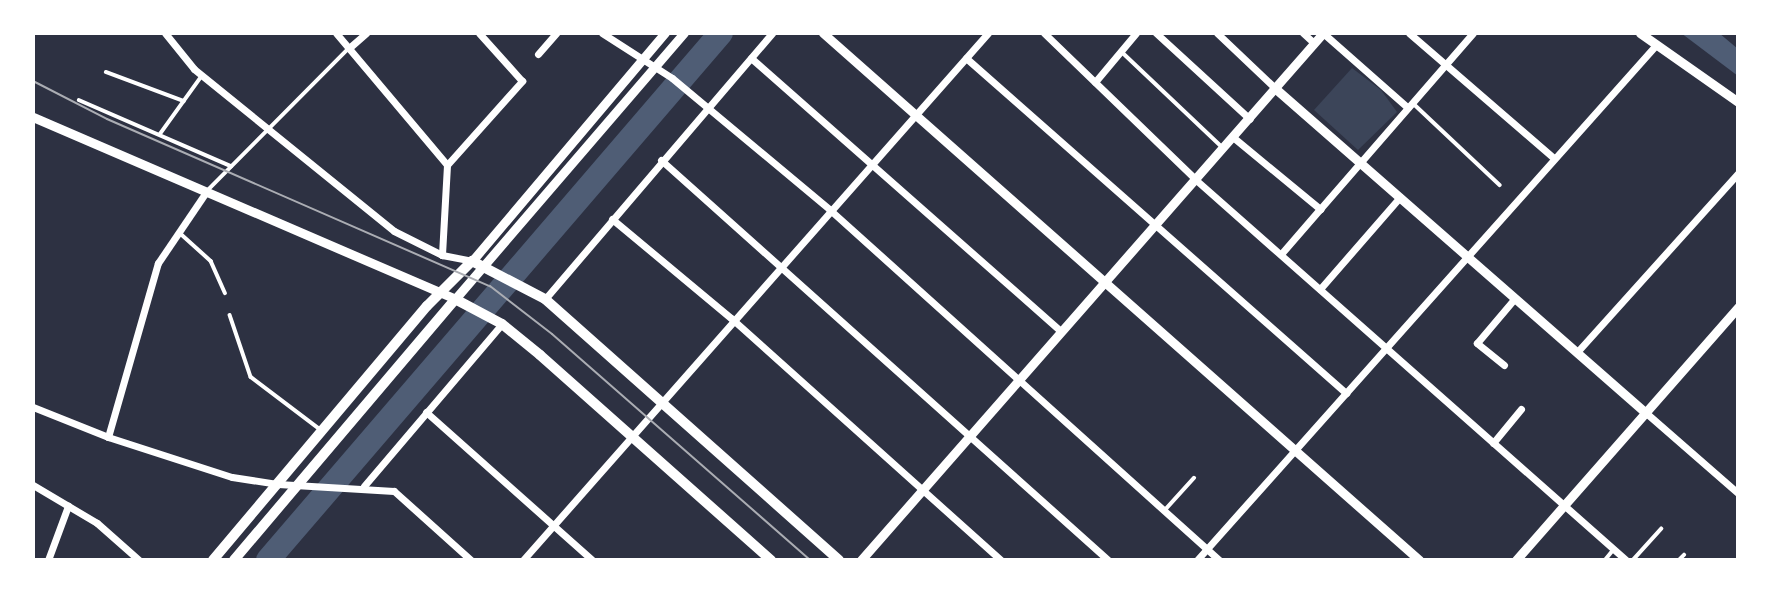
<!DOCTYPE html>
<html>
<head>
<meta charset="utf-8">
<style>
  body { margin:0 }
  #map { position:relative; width:1771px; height:593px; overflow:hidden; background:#2d3142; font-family:Overpass,sans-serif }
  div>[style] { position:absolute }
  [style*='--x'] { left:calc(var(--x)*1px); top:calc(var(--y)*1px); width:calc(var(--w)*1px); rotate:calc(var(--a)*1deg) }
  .green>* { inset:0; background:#3c4559 }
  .water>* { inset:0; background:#4f5d75 }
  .river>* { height:24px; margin:-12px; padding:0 12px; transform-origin:12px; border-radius:12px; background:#4f5d75 }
  .service>* { height:3.5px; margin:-1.75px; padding:0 1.75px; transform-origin:1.75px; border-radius:1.75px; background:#fff }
  .minor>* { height:7px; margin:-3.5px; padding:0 3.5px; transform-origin:3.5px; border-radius:3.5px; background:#fff }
  .tertiary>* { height:9px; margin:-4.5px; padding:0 4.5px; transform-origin:4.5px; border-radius:4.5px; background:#fff }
  .secondary>* { height:10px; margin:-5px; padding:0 5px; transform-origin:5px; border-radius:5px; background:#fff }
  .tram>* { height:2px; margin:-1px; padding:0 1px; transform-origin:1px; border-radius:1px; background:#abadb3 }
  span { translate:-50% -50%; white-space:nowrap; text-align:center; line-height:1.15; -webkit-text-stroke:6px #fff; paint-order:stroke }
  .frame { position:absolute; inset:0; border:35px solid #fff; pointer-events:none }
</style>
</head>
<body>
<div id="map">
  <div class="green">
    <i style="clip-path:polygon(1352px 68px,1381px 90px,1397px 112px,1358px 150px,1314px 110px)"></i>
  </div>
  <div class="water">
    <i style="clip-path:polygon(1681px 33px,1719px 33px,1738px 49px,1738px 76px)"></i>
  </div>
  <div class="river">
    <i style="--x:268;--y:560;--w:695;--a:-49.32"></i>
  </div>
  <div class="service">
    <i style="--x:1121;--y:51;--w:138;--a:43.5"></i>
    <i style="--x:106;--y:72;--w:83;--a:20.4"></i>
    <i style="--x:79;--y:100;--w:166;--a:23.5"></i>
    <i style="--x:1414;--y:104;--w:118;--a:43.3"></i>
    <i style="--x:160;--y:134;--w:70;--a:-54.3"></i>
    <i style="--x:207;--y:191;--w:199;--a:-45.2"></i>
    <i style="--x:180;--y:233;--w:42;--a:42.1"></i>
    <i style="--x:211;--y:261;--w:35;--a:66"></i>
    <i style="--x:230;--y:315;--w:65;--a:71.3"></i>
    <i style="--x:251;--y:377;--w:88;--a:37.1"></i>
    <i style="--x:1165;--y:510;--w:43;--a:-47.8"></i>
    <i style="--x:1605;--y:560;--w:14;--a:-51"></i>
    <i style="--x:1633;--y:560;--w:42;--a:-47.9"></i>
    <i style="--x:1679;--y:560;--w:7;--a:-45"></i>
  </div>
  <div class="minor">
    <i style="--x:165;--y:33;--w:46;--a:51.1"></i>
    <i style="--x:194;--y:69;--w:257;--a:39"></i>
    <i style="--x:394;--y:231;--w:54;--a:26.6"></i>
    <i style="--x:442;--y:255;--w:31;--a:11"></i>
    <i style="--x:336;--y:33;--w:172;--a:49.9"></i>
    <i style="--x:447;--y:165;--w:90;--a:93.2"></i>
    <i style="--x:602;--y:33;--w:83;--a:32.7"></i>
    <i style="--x:672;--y:78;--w:204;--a:39.8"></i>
    <i style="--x:829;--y:209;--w:525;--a:41.99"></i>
    <i style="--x:1044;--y:33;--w:211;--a:44"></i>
    <i style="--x:1196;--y:180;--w:574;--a:41.47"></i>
    <i style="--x:1156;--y:33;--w:127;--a:42.5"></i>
    <i style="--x:1217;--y:33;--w:83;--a:43.5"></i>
    <i style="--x:1303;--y:33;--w:15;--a:42"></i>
    <i style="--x:1323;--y:33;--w:113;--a:41.4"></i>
    <i style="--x:1409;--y:33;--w:191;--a:40.8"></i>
    <i style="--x:349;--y:48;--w:23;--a:-41"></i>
    <i style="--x:538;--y:54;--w:28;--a:-49"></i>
    <i style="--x:751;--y:58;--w:414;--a:41.4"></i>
    <i style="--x:966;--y:58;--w:507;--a:41.4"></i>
    <i style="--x:1095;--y:82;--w:64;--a:-50.1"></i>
    <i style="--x:1234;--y:138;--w:112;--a:39.5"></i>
    <i style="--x:1320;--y:209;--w:233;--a:-49"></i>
    <i style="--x:661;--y:160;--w:600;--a:41.82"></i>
    <i style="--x:447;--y:165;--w:113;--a:-48.2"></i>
    <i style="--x:522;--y:81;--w:64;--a:-131.9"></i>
    <i style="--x:612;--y:219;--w:155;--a:39.8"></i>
    <i style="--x:731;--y:318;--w:363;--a:41.9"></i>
    <i style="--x:1281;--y:254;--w:60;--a:-49.1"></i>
    <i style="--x:1320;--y:289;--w:122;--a:-49"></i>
    <i style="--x:545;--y:299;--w:350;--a:-49.5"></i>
    <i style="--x:1578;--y:351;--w:239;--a:-48"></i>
    <i style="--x:1504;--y:365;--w:35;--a:-141"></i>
    <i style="--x:1477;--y:343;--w:59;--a:-49.8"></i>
    <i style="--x:33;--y:407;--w:81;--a:21.8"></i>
    <i style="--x:108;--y:437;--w:130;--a:17.9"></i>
    <i style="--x:232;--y:477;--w:47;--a:8.7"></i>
    <i style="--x:278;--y:484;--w:116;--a:3.5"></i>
    <i style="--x:394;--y:491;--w:103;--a:41.9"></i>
    <i style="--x:426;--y:412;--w:222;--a:41.7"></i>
    <i style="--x:1645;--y:412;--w:123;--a:41.1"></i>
    <i style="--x:108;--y:437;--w:181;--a:-74"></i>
    <i style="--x:158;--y:263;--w:86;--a:-55.9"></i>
    <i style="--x:1493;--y:443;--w:44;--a:-50.5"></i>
    <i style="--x:33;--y:485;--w:74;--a:30.7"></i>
    <i style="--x:97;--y:523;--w:56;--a:41.4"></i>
    <i style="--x:364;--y:486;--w:213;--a:-49.6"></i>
    <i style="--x:48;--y:560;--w:58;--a:-69.7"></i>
    <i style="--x:523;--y:560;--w:703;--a:-48.58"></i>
    <i style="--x:1197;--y:560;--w:690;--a:-48.29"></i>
  </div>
  <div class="tertiary">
    <i style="--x:823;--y:33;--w:796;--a:41.48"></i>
    <i style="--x:1640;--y:33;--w:120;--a:35.1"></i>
    <i style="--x:1277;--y:90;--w:489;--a:41.2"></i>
    <i style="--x:33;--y:117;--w:460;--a:23.3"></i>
    <i style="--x:455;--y:299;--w:351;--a:-49.3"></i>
    <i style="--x:472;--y:261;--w:299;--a:-49.8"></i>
    <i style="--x:861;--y:560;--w:701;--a:-48.76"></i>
    <i style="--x:1516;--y:560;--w:337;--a:-48.7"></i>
  </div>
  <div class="secondary">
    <i style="--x:213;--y:560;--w:332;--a:-49.9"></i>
    <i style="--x:427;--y:306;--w:64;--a:-45"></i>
    <i style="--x:472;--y:261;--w:82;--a:27.5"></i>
    <i style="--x:545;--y:299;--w:393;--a:41.6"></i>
    <i style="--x:234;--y:560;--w:342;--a:-49.7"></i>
    <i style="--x:455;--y:299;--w:53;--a:28"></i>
    <i style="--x:502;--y:324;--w:49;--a:39.2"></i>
    <i style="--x:540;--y:355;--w:309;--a:41.6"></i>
  </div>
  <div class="tram">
    <i style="--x:33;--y:81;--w:83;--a:27.2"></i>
    <i style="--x:107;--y:119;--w:418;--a:23.6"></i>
    <i style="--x:490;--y:286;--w:78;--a:37.7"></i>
    <i style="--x:552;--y:334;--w:343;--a:41.2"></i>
  </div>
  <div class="frame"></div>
</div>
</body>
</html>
